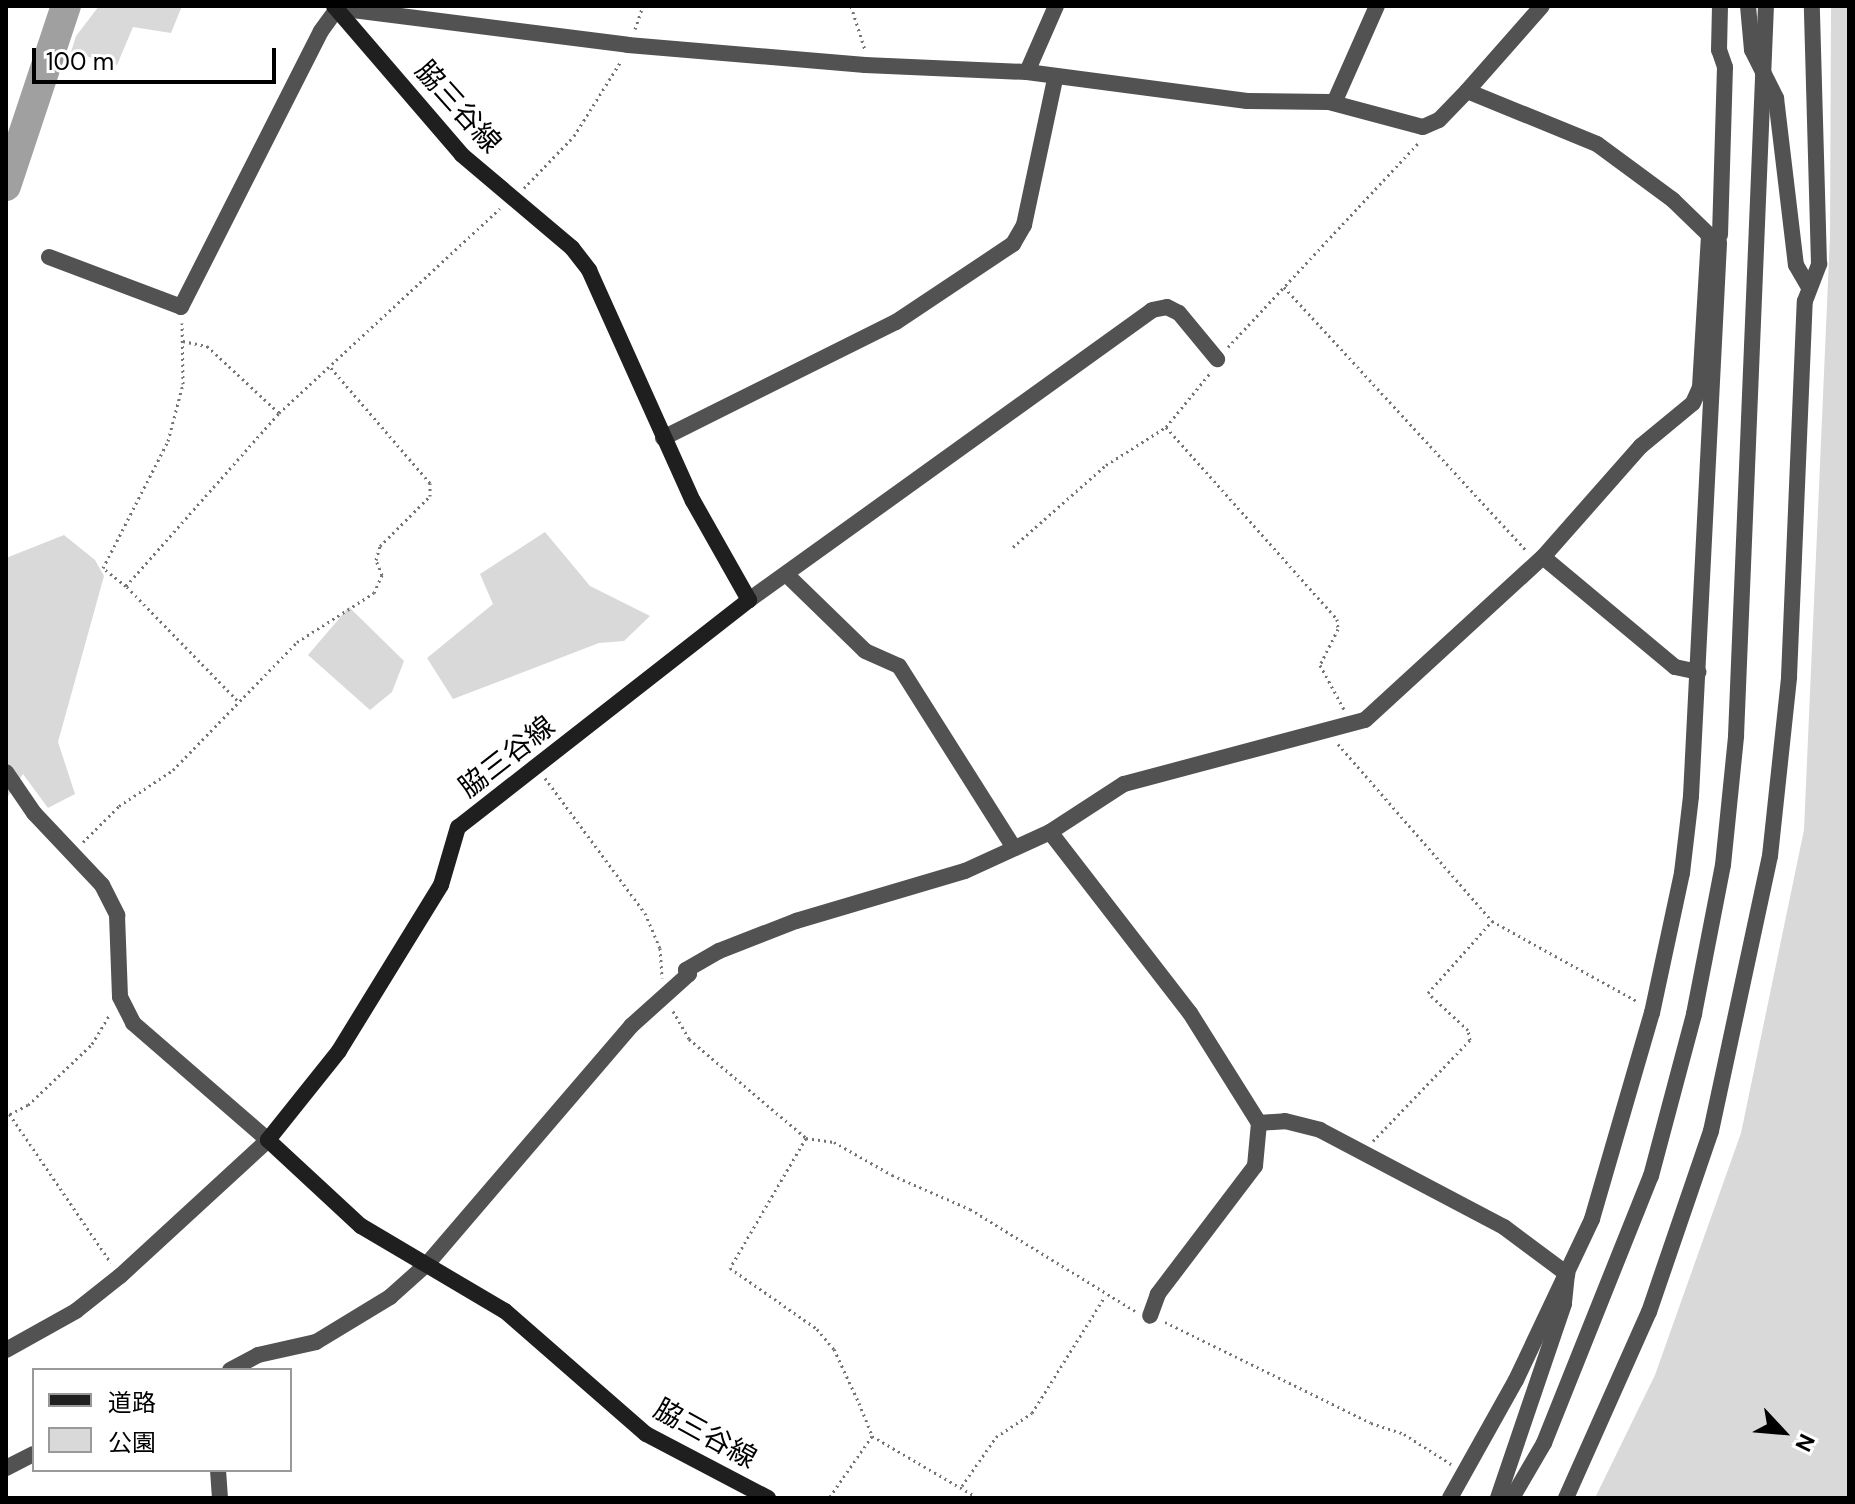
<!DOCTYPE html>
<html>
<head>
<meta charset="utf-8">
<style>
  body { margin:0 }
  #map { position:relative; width:1855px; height:1504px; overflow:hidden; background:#fff; font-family:"DM Sans","Noto Sans JP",sans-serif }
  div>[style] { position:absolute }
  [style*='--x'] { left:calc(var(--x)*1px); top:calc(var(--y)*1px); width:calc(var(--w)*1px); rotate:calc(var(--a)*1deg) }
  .green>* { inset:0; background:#d9d9d9 }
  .river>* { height:30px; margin:-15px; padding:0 15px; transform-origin:15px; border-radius:15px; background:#a0a0a0 }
  .path>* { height:3px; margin-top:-1.5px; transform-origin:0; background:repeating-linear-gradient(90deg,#747474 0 2px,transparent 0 6px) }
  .minor>* { height:16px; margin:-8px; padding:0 8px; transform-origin:8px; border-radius:8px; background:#525252 }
  .secondary>* { height:16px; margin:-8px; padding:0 8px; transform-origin:8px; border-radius:8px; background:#1f1f1f }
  span { translate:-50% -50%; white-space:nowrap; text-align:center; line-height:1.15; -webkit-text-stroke:6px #fff; paint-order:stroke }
  .street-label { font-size:28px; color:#000 }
  .frame { position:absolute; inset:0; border:8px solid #000; pointer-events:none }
  .legend { position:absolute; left:32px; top:1368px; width:260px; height:104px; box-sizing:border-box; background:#fff; border:2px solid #999; margin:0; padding:10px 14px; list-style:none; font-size:24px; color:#000 }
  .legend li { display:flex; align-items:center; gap:16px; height:40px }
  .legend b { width:40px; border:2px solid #999 }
  .north { position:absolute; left:1743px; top:1392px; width:80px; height:80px; -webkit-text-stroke:6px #fff; paint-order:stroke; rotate:116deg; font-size:22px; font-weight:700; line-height:32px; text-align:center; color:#000 }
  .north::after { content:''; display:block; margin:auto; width:28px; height:36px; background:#000; clip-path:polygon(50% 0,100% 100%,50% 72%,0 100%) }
  .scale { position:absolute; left:32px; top:48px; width:244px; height:36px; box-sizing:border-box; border:4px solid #000; border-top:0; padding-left:10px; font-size:24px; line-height:28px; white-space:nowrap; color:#000; -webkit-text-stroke:6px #fff; paint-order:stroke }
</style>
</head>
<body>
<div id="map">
  <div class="green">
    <i style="clip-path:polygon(99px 6px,182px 6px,171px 33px,133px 27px,117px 65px,71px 52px,76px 36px)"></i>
    <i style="clip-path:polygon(1831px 6px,1849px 6px,1849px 1498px,1595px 1498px,1655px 1375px,1741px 1133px,1804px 830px,1830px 236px)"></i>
    <i style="clip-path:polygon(545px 532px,590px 586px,650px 616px,624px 641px,599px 643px,453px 699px,427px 658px,493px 604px,480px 574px)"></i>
    <i style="clip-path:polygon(64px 535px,95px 560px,104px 576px,58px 742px,75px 794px,48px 808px,23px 774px,6px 799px,6px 558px)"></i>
    <i style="clip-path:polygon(349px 607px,404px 661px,392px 692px,370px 710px,308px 655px)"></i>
  </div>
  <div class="river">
    <i style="--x:6;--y:186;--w:190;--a:-71.6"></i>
  </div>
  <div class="path">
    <i style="--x:851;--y:6;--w:46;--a:72.3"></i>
    <i style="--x:635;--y:29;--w:24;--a:-71"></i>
    <i style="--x:524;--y:188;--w:72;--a:-46.1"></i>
    <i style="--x:574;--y:136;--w:89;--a:-57.9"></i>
    <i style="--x:1284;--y:287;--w:360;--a:47.4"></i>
    <i style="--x:183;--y:341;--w:25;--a:12"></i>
    <i style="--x:207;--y:346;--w:98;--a:42.9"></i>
    <i style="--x:1228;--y:347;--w:280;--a:-47"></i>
    <i style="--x:1166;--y:427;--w:257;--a:48.3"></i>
    <i style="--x:1337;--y:619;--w:10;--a:84"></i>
    <i style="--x:1338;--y:629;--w:40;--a:116.6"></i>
    <i style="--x:1320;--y:665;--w:52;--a:61.5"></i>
    <i style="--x:1013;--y:547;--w:124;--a:-41.4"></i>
    <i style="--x:1106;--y:465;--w:71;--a:-32.3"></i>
    <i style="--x:1166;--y:427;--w:70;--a:-50.8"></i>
    <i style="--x:126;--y:586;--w:29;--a:-142"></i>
    <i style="--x:103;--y:568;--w:143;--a:-62.9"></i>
    <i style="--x:168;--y:441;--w:59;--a:-75.3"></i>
    <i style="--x:183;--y:384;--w:61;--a:-90.9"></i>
    <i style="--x:237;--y:700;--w:159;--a:-134.2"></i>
    <i style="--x:126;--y:586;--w:231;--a:-48.5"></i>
    <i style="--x:279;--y:413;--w:301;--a:-42.8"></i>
    <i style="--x:1338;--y:744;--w:235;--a:49"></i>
    <i style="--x:1492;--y:921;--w:166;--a:28.9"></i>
    <i style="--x:545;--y:778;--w:168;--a:53.5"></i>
    <i style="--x:645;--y:913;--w:38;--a:67"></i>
    <i style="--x:660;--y:948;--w:30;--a:86"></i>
    <i style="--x:83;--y:842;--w:51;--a:-45"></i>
    <i style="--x:119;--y:806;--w:65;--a:-33.7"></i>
    <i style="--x:173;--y:770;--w:178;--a:-45.9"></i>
    <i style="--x:297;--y:642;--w:91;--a:-32.5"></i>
    <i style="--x:374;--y:593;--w:20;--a:-66"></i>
    <i style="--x:382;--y:575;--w:16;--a:-112"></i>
    <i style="--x:376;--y:560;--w:15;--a:-74"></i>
    <i style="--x:380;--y:546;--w:71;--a:-45"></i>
    <i style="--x:430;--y:496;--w:13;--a:-90"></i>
    <i style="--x:430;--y:483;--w:152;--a:-130.7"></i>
    <i style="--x:673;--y:1011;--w:32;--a:60"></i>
    <i style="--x:689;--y:1039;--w:153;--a:40.2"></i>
    <i style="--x:806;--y:1138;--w:28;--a:8"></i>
    <i style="--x:834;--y:1142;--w:67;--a:29.6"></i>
    <i style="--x:892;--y:1175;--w:85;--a:23.6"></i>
    <i style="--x:970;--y:1209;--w:194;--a:31.7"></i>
    <i style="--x:6;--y:1109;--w:186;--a:55.7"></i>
    <i style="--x:10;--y:1114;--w:20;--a:-27"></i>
    <i style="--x:28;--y:1105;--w:88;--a:-43.6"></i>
    <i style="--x:92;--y:1044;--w:35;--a:-59"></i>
    <i style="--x:806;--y:1138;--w:151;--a:120.3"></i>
    <i style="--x:730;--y:1268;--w:106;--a:35"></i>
    <i style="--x:817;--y:1329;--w:26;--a:50"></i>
    <i style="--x:834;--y:1349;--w:60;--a:65.2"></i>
    <i style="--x:859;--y:1403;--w:35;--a:68"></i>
    <i style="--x:872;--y:1436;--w:75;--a:124.7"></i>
    <i style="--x:1373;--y:1141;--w:140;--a:-46.2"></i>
    <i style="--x:1470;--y:1040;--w:10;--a:-101"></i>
    <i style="--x:1468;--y:1030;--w:54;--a:-137.2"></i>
    <i style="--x:1428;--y:993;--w:96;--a:-48.4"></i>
    <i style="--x:1165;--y:1322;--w:229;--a:26.1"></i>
    <i style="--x:1371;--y:1423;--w:35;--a:18"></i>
    <i style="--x:1404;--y:1434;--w:56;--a:32.6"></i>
    <i style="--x:872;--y:1436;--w:123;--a:30.3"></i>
    <i style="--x:962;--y:1486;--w:60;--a:-55.2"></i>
    <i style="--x:996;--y:1437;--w:43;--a:-33.7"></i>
    <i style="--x:1032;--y:1413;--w:138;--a:-58"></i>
  </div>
  <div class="minor">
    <i style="--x:1748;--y:6;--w:44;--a:84.8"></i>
    <i style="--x:1752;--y:50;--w:54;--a:63.4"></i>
    <i style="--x:1776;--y:98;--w:168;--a:83.2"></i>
    <i style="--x:1796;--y:265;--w:24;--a:60"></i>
    <i style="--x:337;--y:8;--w:293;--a:7.2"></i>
    <i style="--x:628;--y:45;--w:238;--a:4.8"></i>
    <i style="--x:865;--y:65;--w:162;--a:2.5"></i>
    <i style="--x:1027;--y:72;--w:222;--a:7.5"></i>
    <i style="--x:1247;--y:101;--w:82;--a:0.7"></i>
    <i style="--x:1329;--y:102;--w:97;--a:14.9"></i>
    <i style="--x:1423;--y:127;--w:17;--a:-24"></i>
    <i style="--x:1439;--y:120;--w:40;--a:-46"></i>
    <i style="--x:1467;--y:91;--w:113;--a:-48.6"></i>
    <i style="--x:1027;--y:72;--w:72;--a:-66.3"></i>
    <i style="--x:1334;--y:103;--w:106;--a:-66.1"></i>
    <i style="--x:1720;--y:235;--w:168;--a:-88.3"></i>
    <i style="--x:1725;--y:67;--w:18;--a:-109"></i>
    <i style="--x:1719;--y:50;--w:44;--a:-88.7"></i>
    <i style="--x:49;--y:257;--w:141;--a:20.7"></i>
    <i style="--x:181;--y:307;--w:309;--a:-63.1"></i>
    <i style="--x:321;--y:31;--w:31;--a:-54"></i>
    <i style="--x:663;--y:438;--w:260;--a:-26.5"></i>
    <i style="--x:896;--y:322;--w:141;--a:-33.7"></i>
    <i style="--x:1013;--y:244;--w:22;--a:-60"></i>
    <i style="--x:1024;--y:225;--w:149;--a:-78"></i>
    <i style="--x:1543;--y:557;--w:172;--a:39.8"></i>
    <i style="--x:1675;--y:667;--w:24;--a:12"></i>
    <i style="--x:788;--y:576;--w:107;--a:44.2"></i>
    <i style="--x:865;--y:651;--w:37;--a:24"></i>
    <i style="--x:899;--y:666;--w:215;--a:57.7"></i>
    <i style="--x:749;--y:600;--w:496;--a:-35.7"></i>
    <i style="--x:1152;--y:310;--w:15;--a:-11"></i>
    <i style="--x:1167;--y:307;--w:13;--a:27"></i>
    <i style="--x:1179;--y:313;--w:60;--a:50.4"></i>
    <i style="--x:6;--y:772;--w:50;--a:55.7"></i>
    <i style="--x:34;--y:813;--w:99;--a:46.6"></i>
    <i style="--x:102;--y:885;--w:34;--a:63"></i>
    <i style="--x:117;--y:915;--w:82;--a:87.9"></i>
    <i style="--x:120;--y:997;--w:29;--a:63"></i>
    <i style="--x:133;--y:1023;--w:179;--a:40.9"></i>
    <i style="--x:268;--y:1140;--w:201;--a:137.4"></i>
    <i style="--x:120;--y:1276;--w:56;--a:141.5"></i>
    <i style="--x:76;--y:1311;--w:80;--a:150.9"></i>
    <i style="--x:1050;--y:832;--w:229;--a:52.3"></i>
    <i style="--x:1190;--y:1013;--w:130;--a:57.9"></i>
    <i style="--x:1259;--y:1123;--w:43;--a:95.3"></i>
    <i style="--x:1255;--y:1166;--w:161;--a:127.2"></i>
    <i style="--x:1158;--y:1294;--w:23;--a:110"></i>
    <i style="--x:1259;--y:1123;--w:26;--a:-4"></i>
    <i style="--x:1285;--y:1121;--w:36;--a:14"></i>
    <i style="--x:1320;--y:1130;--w:208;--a:27.8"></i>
    <i style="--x:1504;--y:1227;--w:79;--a:36.7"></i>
    <i style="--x:1567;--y:1274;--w:30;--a:96"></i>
    <i style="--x:1564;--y:1304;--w:205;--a:108.8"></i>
    <i style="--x:230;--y:1370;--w:32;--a:-28"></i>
    <i style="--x:258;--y:1355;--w:59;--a:-12.6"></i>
    <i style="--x:316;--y:1342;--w:87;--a:-31.3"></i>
    <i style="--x:390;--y:1297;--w:51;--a:-41.8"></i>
    <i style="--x:428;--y:1263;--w:312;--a:-49.4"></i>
    <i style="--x:631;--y:1026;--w:78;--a:-41.9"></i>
    <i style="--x:689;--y:974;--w:5;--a:-127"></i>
    <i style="--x:686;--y:970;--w:38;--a:-30"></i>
    <i style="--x:719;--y:951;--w:83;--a:-21.3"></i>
    <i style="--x:796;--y:921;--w:176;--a:-16.5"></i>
    <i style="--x:965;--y:871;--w:94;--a:-24.6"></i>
    <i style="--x:1050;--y:832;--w:88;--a:-33"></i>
    <i style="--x:1124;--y:784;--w:249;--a:-14.9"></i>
    <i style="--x:1365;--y:720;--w:241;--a:-42.5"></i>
    <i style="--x:1543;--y:557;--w:148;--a:-48.6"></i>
    <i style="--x:1641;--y:446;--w:67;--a:-39.6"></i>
    <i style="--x:1693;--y:403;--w:17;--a:-66"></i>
    <i style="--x:1700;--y:387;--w:152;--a:-86.6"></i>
    <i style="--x:1709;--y:235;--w:50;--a:-135.8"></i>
    <i style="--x:1673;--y:200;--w:94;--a:-143.6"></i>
    <i style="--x:1597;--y:144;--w:140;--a:-157.8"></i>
    <i style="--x:6;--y:1468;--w:31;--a:-27"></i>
    <i style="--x:218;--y:1470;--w:28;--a:86"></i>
    <i style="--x:1450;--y:1498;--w:135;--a:-60.8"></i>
    <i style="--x:1516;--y:1380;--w:178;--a:-64.7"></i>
    <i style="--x:1592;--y:1219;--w:215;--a:-73.8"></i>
    <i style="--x:1652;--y:1013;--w:143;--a:-77.9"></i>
    <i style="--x:1682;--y:873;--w:78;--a:-83.3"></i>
    <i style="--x:1691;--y:796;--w:554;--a:-87.1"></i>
    <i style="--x:1512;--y:1498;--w:64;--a:-59.8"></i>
    <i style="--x:1544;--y:1443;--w:288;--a:-68.2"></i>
    <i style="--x:1651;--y:1176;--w:168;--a:-75.1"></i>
    <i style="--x:1694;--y:1014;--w:152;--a:-79"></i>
    <i style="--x:1723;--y:865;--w:130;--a:-84.2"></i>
    <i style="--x:1736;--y:736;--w:731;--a:-87.65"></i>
    <i style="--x:1566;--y:1498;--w:204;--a:-66"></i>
    <i style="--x:1649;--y:1312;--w:191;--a:-71.1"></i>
    <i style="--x:1711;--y:1131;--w:281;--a:-77.9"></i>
    <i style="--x:1770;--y:856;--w:180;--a:-83.9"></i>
    <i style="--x:1789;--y:677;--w:376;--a:-87.6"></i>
    <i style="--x:1805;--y:301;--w:40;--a:-69"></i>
    <i style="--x:1819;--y:264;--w:258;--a:-91.6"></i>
  </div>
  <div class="secondary">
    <i style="--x:334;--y:6;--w:196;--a:49.3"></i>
    <i style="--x:462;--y:155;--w:144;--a:40.2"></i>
    <i style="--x:572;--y:248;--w:28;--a:52"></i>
    <i style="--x:589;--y:270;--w:253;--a:65.8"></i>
    <i style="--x:693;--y:501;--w:114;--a:60.5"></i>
    <i style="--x:749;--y:600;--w:369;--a:142"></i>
    <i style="--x:458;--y:827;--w:60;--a:106.3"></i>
    <i style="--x:441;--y:885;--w:195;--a:121.6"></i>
    <i style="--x:339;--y:1051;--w:114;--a:128.6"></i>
    <i style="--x:268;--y:1140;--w:127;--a:42.8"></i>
    <i style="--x:361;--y:1226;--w:167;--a:30.6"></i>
    <i style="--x:505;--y:1311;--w:187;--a:41.1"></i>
    <i style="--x:646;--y:1434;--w:138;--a:27.7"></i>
  </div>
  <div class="street-label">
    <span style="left:458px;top:107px;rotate:48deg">脇三谷線</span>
    <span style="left:507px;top:757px;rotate:-38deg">脇三谷線</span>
    <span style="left:705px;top:1434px;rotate:29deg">脇三谷線</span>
  </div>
  <div class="frame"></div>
  <ul class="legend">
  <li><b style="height:10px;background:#1f1f1f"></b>道路</li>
  <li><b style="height:22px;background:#d9d9d9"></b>公園</li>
  </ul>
  <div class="north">N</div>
  <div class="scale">100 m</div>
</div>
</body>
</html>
